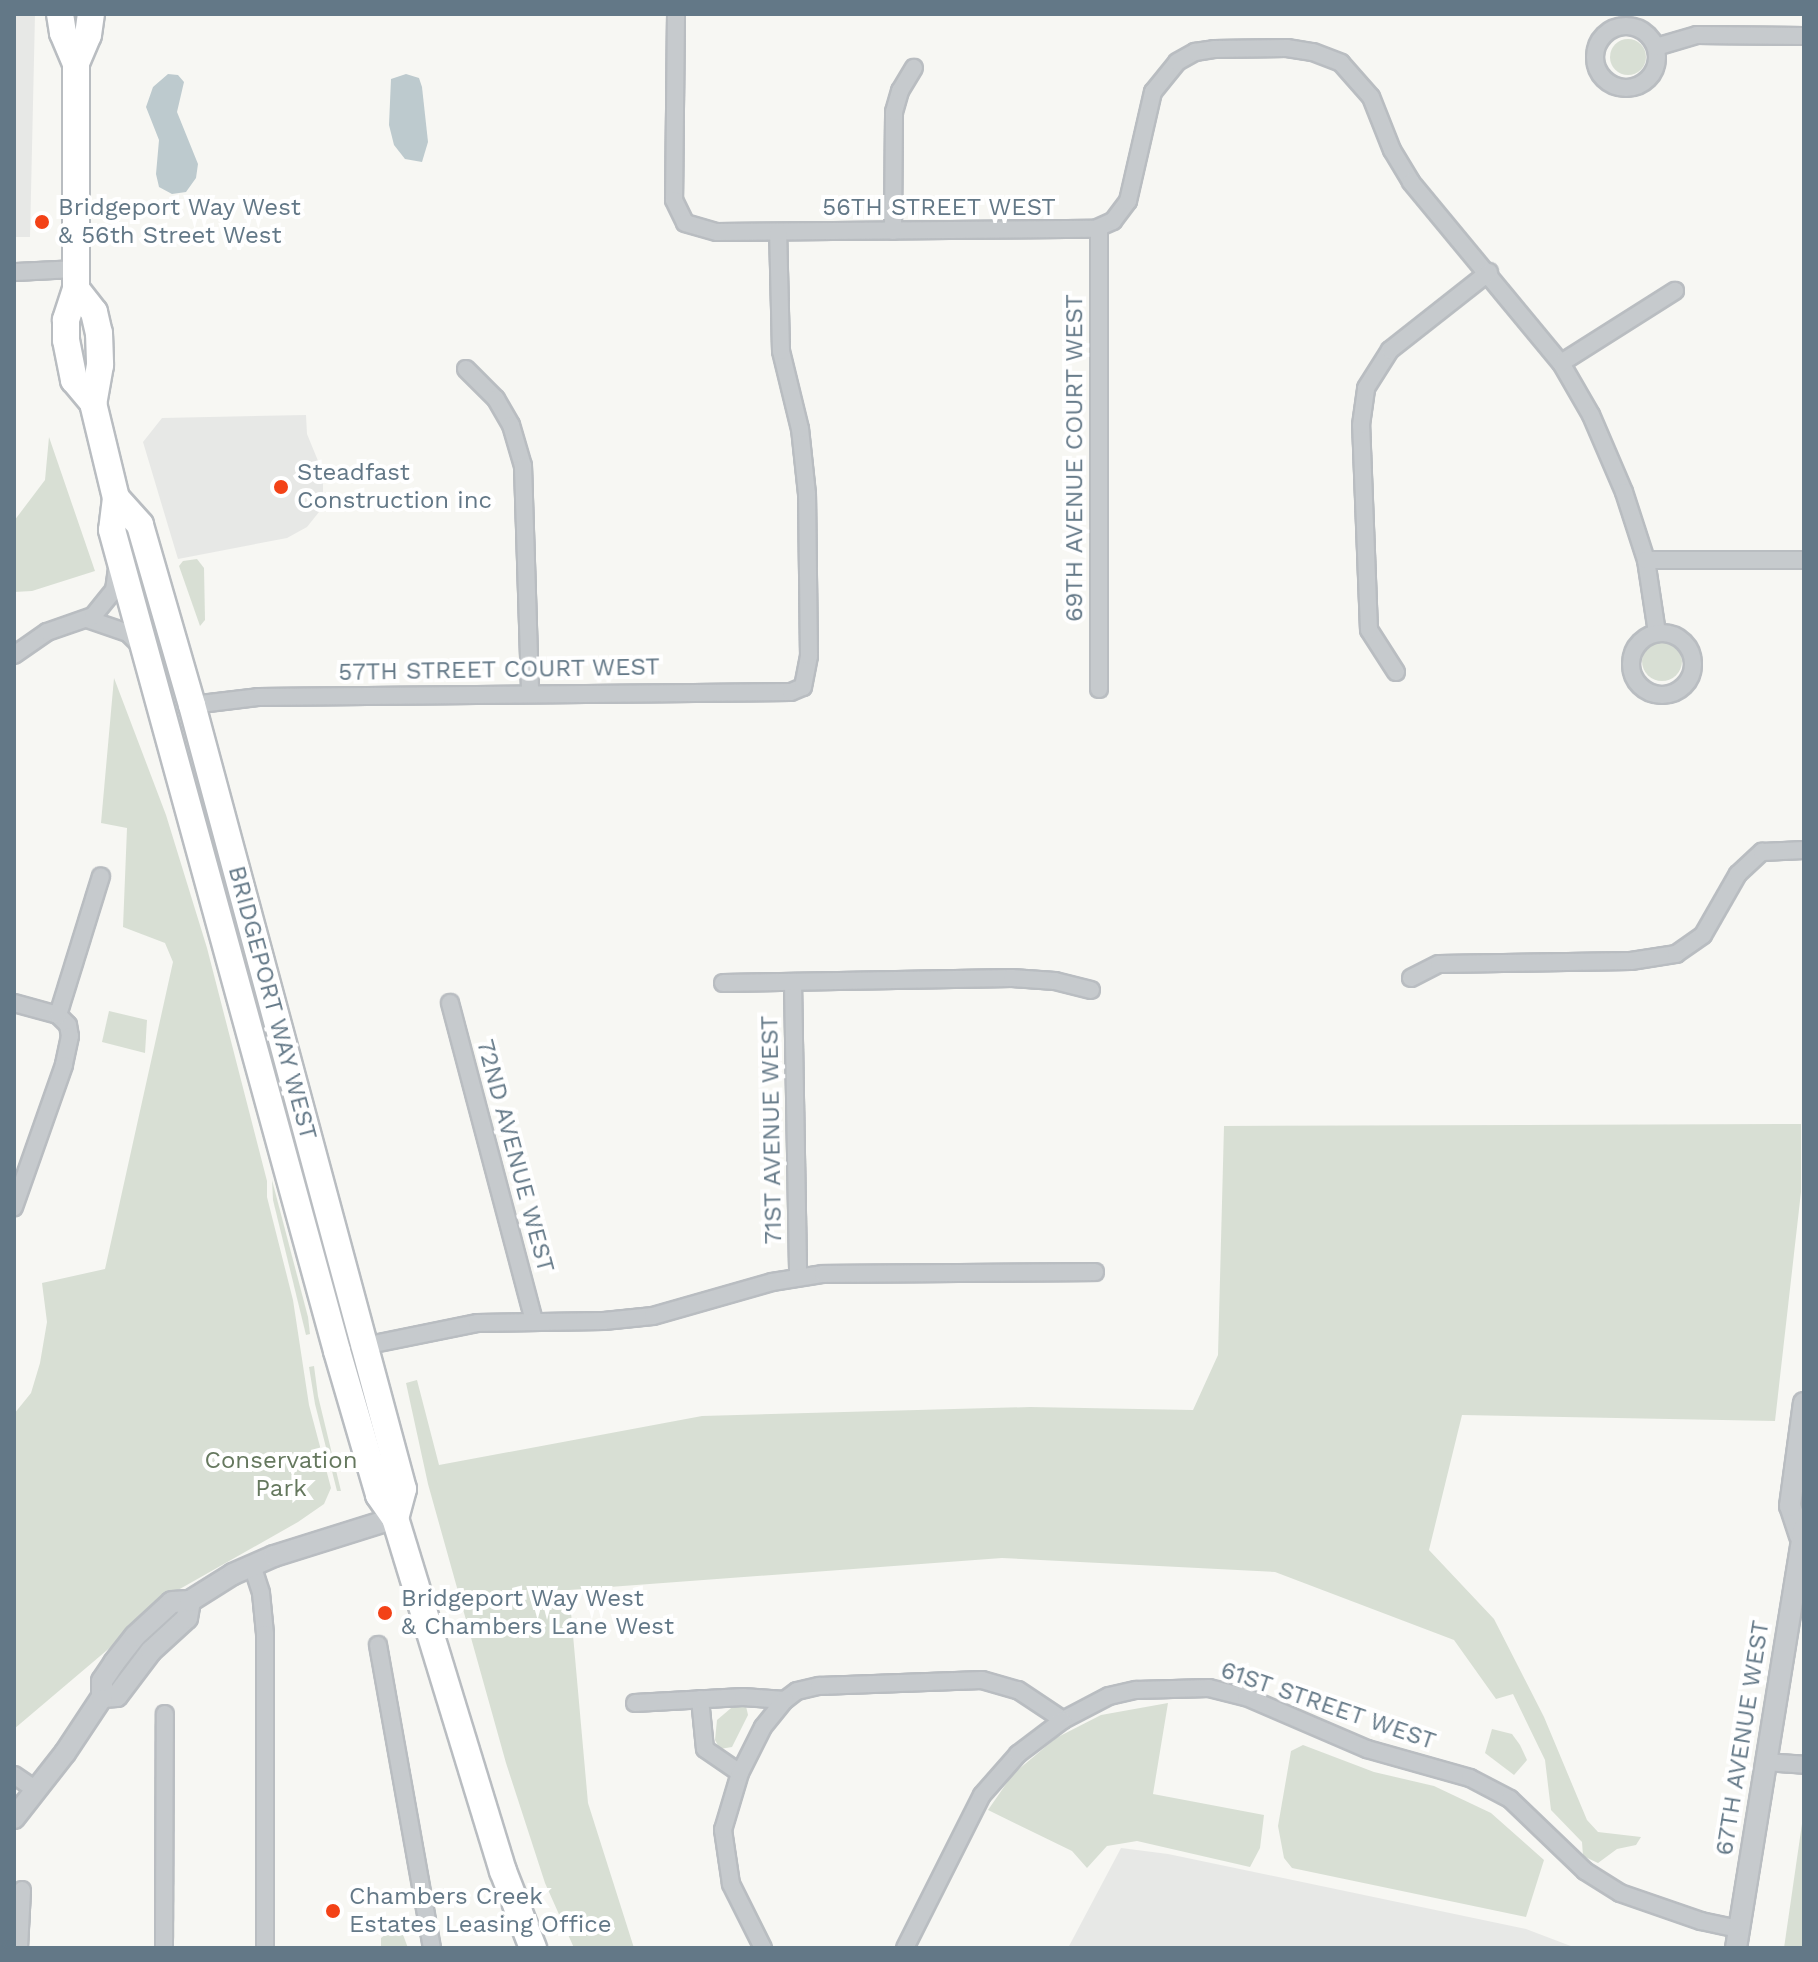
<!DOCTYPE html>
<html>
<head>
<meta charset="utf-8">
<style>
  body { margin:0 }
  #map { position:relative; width:1818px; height:1962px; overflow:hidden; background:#f7f7f3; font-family:"Work Sans",sans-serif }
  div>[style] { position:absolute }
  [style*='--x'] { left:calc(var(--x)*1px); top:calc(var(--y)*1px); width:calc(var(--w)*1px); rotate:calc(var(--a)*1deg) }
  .built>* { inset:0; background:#e7e8e6 }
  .green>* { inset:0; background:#d8dfd4 }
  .round { border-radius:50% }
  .water>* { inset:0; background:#bdcace }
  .roads { filter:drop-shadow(2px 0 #b9bdc1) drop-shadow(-2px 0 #b9bdc1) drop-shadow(0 2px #b9bdc1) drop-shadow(0 -2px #b9bdc1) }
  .minor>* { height:16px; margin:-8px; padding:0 8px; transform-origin:8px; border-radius:8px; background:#c6cacd }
  .minor>.ring { margin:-8px; padding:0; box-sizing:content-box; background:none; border:16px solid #c6cacd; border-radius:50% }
  .tertiary>* { height:20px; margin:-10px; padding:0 10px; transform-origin:10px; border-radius:10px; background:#c6cacd }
  .primary>* { height:26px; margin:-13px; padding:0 13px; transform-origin:13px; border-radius:13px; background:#fff }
  .dots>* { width:22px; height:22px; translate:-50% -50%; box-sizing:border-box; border:4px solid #fff; border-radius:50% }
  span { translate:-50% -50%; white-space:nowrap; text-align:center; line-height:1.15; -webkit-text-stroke:8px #fff; paint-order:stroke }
  .poi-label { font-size:24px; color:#637887 }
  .left { translate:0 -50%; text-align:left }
  .street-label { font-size:24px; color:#637887 }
  .park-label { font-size:24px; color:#65785e }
  .frame { position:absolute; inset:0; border:16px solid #637887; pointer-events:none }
</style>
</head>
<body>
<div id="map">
  <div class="built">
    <i style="clip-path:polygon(14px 14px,35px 14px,30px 237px,14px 237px)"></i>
    <i style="clip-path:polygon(306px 415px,307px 434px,323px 473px,323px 507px,307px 527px,287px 538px,178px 559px,143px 442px,162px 418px)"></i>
    <i style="clip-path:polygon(1121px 1848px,1168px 1854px,1526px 1929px,1576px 1948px,1068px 1948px)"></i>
  </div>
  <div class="green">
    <i class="round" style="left:1610px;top:39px;width:36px;height:36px"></i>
    <i style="clip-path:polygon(49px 437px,95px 571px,32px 591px,14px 592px,14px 521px,45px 480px)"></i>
    <i style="clip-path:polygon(197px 559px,204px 568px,205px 620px,200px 626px,179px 566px,183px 561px)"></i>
    <i class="round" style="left:1642px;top:641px;width:40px;height:40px"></i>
    <i style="clip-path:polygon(114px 678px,166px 815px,207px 948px,267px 1181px,267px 1197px,293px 1300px,309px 1405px,331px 1488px,324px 1504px,298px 1522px,178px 1590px,14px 1729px,14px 1414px,31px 1393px,40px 1363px,47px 1322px,42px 1283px,105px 1269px,173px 962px,165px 943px,123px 927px,127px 828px,101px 823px)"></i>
    <i style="clip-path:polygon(201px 787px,316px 1214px,305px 1191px,200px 816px)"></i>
    <i style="clip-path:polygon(109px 1011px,147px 1020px,145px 1053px,102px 1042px)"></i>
    <i style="clip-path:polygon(1801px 1124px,1801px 1192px,1775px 1421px,1462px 1415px,1429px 1550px,1494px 1619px,1544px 1717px,1587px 1820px,1598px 1832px,1641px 1837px,1636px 1845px,1617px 1849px,1598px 1863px,1583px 1856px,1582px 1842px,1551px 1810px,1545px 1760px,1513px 1694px,1496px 1699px,1454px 1640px,1275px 1572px,1002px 1558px,569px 1590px,588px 1803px,634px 1948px,574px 1948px,545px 1883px,506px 1763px,428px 1484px,406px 1383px,417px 1380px,439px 1465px,702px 1416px,1030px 1407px,1193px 1410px,1218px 1355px,1224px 1126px)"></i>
    <i style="clip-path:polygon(272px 1180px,308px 1317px,310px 1334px,306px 1335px,273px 1200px)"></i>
    <i style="clip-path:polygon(314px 1366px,318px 1396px,341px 1491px,337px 1491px,315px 1404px,309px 1367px)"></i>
    <i style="clip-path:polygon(737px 1703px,746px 1706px,748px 1715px,732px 1747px,720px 1749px,715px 1740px,717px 1720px)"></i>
    <i style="clip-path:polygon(1168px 1703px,1153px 1794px,1264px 1815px,1260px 1848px,1250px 1867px,1137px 1841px,1107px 1846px,1087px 1868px,1072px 1851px,988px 1810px,1013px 1774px,1056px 1738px,1101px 1715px)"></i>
    <i style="clip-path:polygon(1492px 1729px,1512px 1734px,1520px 1745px,1527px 1760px,1514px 1775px,1485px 1753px)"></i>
    <i style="clip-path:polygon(1303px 1745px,1374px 1772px,1434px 1786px,1491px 1813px,1544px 1860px,1526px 1917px,1292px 1868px,1284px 1858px,1278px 1826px,1291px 1751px)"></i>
    <i style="clip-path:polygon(1804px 1810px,1804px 1948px,1784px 1948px)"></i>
    <i style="clip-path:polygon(394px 1928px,402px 1932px,408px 1948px,381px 1948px,381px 1938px)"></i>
  </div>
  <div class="water">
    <i style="clip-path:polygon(168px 74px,178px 75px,184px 82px,177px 112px,198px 164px,196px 178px,186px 192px,172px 194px,159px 187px,156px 174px,159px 140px,146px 107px,153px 87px)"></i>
    <i style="clip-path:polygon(406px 74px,419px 78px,422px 87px,428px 142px,422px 162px,405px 159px,394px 145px,389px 125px,391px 79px)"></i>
  </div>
  <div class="roads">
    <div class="minor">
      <i style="--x:676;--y:14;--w:186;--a:90.6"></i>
      <i style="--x:674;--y:200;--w:25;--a:64"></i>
      <i style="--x:685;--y:223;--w:33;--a:16"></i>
      <i style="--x:717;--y:232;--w:378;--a:-0.5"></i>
      <i style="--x:1095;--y:229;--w:20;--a:-24"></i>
      <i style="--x:1113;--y:221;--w:25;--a:-53"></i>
      <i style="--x:1128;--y:201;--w:112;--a:-77.1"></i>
      <i style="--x:1153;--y:92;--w:38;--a:-51"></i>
      <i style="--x:1177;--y:62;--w:21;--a:-29"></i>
      <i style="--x:1195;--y:52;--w:19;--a:-9"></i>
      <i style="--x:1214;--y:49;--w:73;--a:-0.8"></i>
      <i style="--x:1287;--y:48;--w:26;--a:9"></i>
      <i style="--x:1313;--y:52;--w:30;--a:21"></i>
      <i style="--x:1341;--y:63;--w:45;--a:48.6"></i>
      <i style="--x:1371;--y:97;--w:57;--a:68.4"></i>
      <i style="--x:1392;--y:150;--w:37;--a:59"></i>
      <i style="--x:1411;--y:182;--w:235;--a:50.4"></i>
      <i style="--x:1561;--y:363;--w:60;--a:60"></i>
      <i style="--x:1591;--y:415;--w:84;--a:66.8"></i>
      <i style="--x:1624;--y:492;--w:71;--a:72.1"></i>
      <i style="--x:1646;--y:560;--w:74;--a:81.4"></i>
      <i class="ring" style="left:1595px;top:26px;width:46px;height:46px"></i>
      <i style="--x:1656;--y:47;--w:43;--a:-16.3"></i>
      <i style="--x:1697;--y:35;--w:107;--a:0.5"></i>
      <i style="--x:1099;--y:228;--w:461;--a:90"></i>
      <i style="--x:893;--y:231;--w:119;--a:-89.5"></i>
      <i style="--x:894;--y:112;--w:22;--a:-74"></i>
      <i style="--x:900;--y:91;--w:27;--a:-59"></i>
      <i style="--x:14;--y:272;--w:61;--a:-2.8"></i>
      <i style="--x:1561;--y:363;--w:135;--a:-32.3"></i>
      <i style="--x:466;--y:369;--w:42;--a:45"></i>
      <i style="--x:496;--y:399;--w:30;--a:60"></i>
      <i style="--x:511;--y:425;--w:43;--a:73.7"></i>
      <i style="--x:523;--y:466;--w:227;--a:88.2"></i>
      <i style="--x:1646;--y:560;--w:158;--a:0"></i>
      <i style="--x:87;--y:619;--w:43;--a:18.9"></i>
      <i style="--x:128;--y:633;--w:20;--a:45"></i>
      <i class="ring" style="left:1631px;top:633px;width:46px;height:46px"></i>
      <i style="--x:14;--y:655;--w:40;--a:-34.9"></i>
      <i style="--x:47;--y:632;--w:49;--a:-19.2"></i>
      <i style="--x:93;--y:616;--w:33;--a:-51"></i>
      <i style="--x:114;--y:590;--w:22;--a:-82"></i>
      <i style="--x:1396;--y:672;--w:50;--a:-122.7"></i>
      <i style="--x:1369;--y:630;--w:205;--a:-92.2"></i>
      <i style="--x:1361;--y:425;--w:37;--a:-82"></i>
      <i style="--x:1366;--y:388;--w:45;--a:-57.7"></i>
      <i style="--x:1390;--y:350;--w:126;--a:-38.2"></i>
      <i style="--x:192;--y:705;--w:66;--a:-6.9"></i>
      <i style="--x:258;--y:697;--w:533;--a:-0.54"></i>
      <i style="--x:791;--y:692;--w:13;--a:-23"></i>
      <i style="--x:803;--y:687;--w:32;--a:-79"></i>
      <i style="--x:809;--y:656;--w:162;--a:-90.7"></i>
      <i style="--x:807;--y:494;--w:65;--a:-96.1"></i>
      <i style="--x:800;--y:429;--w:80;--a:-103.7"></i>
      <i style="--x:781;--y:351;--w:119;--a:-91.4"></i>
      <i style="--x:1411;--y:978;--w:31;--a:-27"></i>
      <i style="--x:1439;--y:964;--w:192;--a:-0.9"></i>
      <i style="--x:1631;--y:961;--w:46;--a:-8.8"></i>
      <i style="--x:1676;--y:954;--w:33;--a:-35"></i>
      <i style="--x:1703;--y:935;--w:70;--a:-60.2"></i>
      <i style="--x:1738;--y:874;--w:33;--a:-43"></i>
      <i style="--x:1762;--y:852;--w:42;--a:-2.7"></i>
      <i style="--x:793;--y:982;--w:295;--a:89"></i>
      <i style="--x:723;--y:983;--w:289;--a:-1"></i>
      <i style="--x:1012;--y:978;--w:43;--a:4"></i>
      <i style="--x:1055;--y:981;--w:37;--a:14"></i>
      <i style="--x:14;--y:1003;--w:46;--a:15.3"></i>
      <i style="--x:58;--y:1015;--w:14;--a:45"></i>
      <i style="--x:68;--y:1025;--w:11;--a:80"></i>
      <i style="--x:70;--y:1036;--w:30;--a:102"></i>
      <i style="--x:64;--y:1065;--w:151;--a:109.4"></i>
      <i style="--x:450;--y:1003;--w:329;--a:75.2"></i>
      <i style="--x:58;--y:1015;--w:145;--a:-72.8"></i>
      <i style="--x:359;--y:1347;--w:120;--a:-11.5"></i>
      <i style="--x:477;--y:1323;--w:127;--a:-0.9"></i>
      <i style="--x:604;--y:1321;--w:49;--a:-5.8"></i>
      <i style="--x:653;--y:1316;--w:124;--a:-15.9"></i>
      <i style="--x:772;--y:1282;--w:52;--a:-8.9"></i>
      <i style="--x:823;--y:1274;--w:272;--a:-0.4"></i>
      <i style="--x:252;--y:1565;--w:29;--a:72"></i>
      <i style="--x:261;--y:1593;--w:41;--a:84.4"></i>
      <i style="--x:265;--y:1634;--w:314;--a:90"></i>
      <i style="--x:378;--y:1645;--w:308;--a:79.9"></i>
      <i style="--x:700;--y:1699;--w:50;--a:84.3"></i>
      <i style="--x:705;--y:1749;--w:42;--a:34.4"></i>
      <i style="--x:635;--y:1703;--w:108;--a:-3.2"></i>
      <i style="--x:743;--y:1697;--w:42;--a:4.1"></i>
      <i style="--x:785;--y:1700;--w:15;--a:-37"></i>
      <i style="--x:797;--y:1691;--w:23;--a:-13"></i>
      <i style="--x:819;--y:1686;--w:163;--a:-2.1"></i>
      <i style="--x:982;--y:1680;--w:37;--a:16"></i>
      <i style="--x:1018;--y:1690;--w:54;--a:33.7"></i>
      <i style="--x:1063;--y:1720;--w:52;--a:-27.6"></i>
      <i style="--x:1109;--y:1696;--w:28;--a:-13"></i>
      <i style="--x:1136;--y:1690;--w:73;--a:-1.6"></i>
      <i style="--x:1209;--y:1688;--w:38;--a:14"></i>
      <i style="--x:1246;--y:1697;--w:132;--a:23.3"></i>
      <i style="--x:1367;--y:1749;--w:107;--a:15.7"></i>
      <i style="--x:1470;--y:1778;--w:45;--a:27.7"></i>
      <i style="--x:1510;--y:1799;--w:104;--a:43.8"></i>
      <i style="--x:1585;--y:1871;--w:41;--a:32.2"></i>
      <i style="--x:1620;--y:1893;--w:86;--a:19.1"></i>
      <i style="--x:1701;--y:1921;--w:40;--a:12"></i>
      <i style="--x:1765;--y:1762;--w:39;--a:4"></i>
      <i style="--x:14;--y:1775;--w:27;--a:34"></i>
      <i style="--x:19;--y:1948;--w:58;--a:-87"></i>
      <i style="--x:164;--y:1948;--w:234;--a:-89.8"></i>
      <i style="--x:763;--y:1948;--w:72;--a:-116.6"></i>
      <i style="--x:731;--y:1884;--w:55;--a:-98.4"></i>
      <i style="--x:723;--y:1830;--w:59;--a:-73.4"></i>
      <i style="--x:740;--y:1773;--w:51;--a:-63.4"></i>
      <i style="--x:763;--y:1727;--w:35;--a:-51"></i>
      <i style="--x:905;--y:1948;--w:171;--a:-63.3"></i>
      <i style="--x:982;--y:1795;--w:55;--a:-48.7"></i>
      <i style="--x:1018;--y:1754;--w:56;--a:-37.1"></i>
    </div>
    <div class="tertiary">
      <i style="--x:1800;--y:1536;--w:32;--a:-108"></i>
      <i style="--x:1790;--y:1506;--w:104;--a:-82.3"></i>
      <i style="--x:102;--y:1697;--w:15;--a:-4"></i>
      <i style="--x:117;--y:1696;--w:56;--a:-52.9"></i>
      <i style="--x:151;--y:1651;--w:49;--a:-42.5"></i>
      <i style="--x:187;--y:1618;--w:17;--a:-80"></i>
      <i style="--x:14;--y:1818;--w:83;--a:-51.9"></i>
      <i style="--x:65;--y:1753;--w:67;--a:-56.5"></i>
      <i style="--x:102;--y:1697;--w:16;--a:-90"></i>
      <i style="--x:102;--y:1681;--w:22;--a:-56"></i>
      <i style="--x:114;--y:1663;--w:34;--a:-52"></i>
      <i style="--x:135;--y:1636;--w:50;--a:-42.6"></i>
      <i style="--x:172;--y:1602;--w:18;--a:-3"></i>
      <i style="--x:190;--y:1601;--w:51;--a:-32.1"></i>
      <i style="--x:233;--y:1574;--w:45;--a:-23.7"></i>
      <i style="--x:274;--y:1556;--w:127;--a:-17.4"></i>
      <i style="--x:1736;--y:1948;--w:425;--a:-80.8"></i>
    </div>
    <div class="primary">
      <i style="--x:60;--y:14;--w:19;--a:81"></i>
      <i style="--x:63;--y:33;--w:33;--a:67"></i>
      <i style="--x:76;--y:63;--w:226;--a:90"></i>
      <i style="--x:76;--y:289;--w:33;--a:108"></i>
      <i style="--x:66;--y:320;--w:20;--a:90"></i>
      <i style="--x:66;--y:340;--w:41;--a:78.7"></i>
      <i style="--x:74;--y:380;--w:30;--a:50"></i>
      <i style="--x:76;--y:63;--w:30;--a:-67"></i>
      <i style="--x:88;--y:35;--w:21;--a:-82"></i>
      <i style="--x:76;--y:289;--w:29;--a:52"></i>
      <i style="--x:94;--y:312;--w:22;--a:77"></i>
      <i style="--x:99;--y:333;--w:32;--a:88"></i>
      <i style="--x:100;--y:365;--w:39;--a:100"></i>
      <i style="--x:93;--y:403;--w:98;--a:76.4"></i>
      <i style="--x:116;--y:498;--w:32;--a:97"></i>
      <i style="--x:112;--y:530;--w:851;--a:74.67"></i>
      <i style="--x:337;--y:1351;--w:150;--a:73.7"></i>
      <i style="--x:379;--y:1495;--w:28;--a:55"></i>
      <i style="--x:395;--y:1518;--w:369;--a:73"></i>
      <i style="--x:503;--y:1871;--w:83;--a:68.7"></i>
      <i style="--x:116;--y:498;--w:36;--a:48"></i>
      <i style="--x:140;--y:525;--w:187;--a:73.9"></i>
      <i style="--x:192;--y:705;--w:812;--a:74.94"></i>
      <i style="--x:403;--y:1489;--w:30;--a:105"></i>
    </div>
  </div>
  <div class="dots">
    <i style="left:42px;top:222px;background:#f34217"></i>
    <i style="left:281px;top:487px;background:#f34217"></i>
    <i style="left:385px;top:1613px;background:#f34217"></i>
    <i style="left:333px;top:1911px;background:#f34217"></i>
  </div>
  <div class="poi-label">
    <span class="left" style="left:58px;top:222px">Bridgeport Way West<br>&amp; 56th Street West</span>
    <span class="left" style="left:297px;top:487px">Steadfast<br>Construction inc</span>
    <span class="left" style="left:401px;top:1613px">Bridgeport Way West<br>&amp; Chambers Lane West</span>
    <span class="left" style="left:349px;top:1911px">Chambers Creek<br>Estates Leasing Office</span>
  </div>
  <div class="street-label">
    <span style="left:939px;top:208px">56TH STREET WEST</span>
    <span style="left:1075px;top:458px;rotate:-90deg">69TH AVENUE COURT WEST</span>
    <span style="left:499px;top:670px;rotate:-1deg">57TH STREET COURT WEST</span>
    <span style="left:272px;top:1003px;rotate:75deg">BRIDGEPORT WAY WEST</span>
    <span style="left:772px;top:1130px;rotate:-91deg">71ST AVENUE WEST</span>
    <span style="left:515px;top:1156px;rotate:75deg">72ND AVENUE WEST</span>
    <span style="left:1328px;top:1706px;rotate:19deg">61ST STREET WEST</span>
    <span style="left:1743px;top:1738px;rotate:-81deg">67TH AVENUE WEST</span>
  </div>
  <div class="park-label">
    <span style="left:281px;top:1475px">Conservation<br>Park</span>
  </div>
  <div class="frame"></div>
</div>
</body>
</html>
